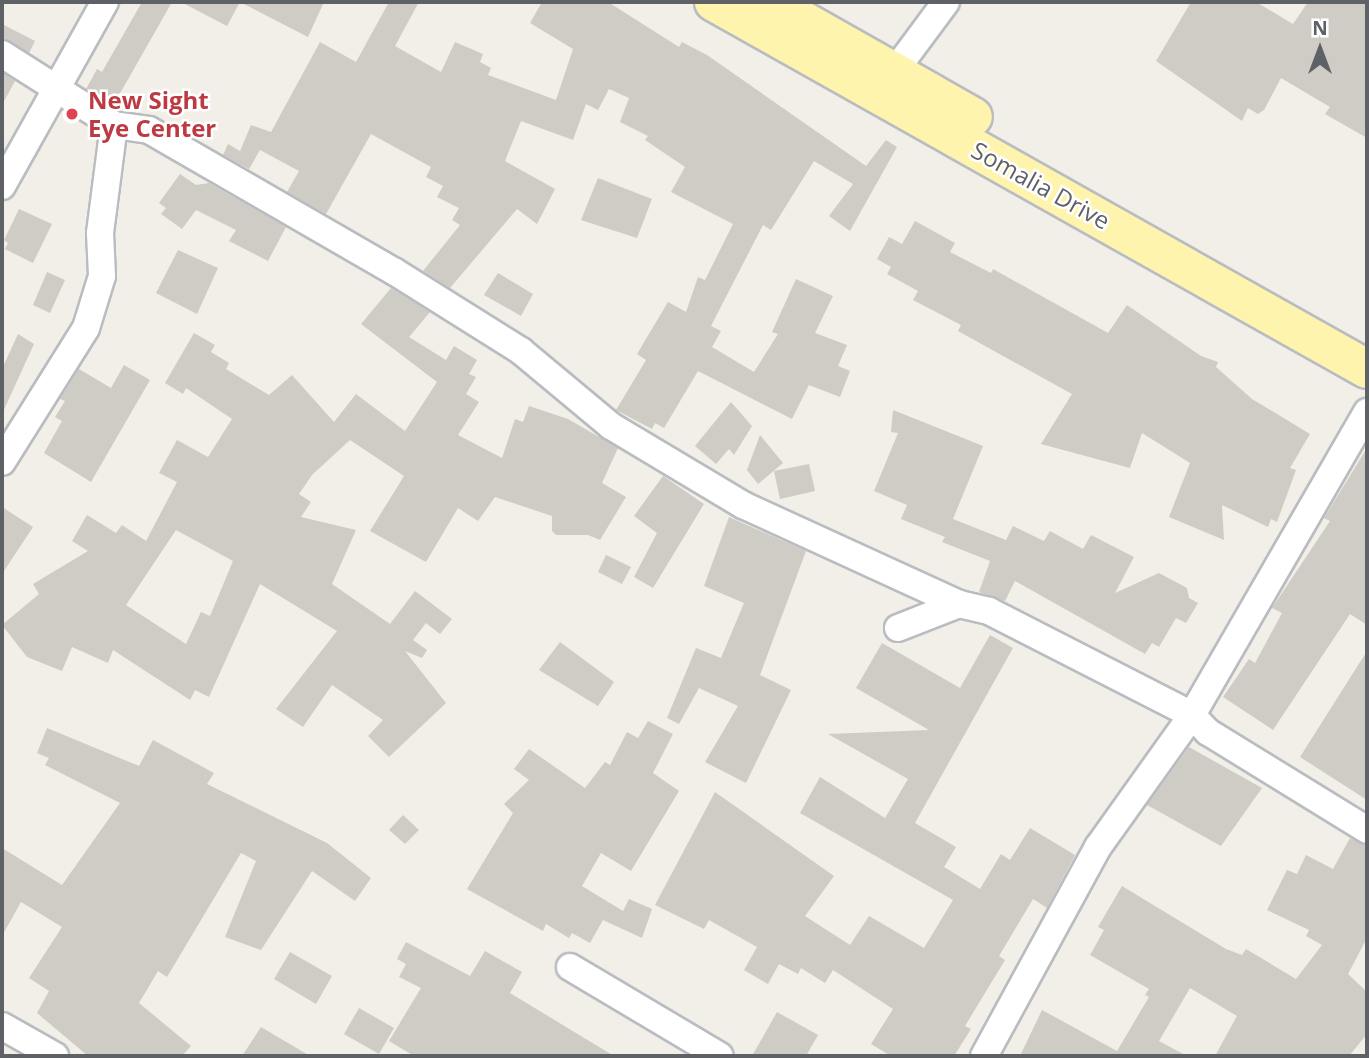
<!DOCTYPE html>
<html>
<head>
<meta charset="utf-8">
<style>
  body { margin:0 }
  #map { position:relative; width:1369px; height:1058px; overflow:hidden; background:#f1efe7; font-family:"Open Sans",sans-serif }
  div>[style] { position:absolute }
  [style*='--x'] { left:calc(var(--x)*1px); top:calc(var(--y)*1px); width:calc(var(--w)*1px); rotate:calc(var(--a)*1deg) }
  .building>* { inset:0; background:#ceccc5 }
  .roads { filter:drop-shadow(2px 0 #b9bcc0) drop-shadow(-2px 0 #b9bcc0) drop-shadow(0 2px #b9bcc0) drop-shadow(0 -2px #b9bcc0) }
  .minor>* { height:26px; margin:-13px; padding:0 13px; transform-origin:13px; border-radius:13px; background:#fff }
  .primary>* { height:38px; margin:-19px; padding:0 19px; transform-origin:19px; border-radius:19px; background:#fff4ad }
  .dots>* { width:19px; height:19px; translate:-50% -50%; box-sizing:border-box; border:4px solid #fff; border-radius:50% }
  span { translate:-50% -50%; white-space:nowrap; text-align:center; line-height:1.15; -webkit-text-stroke:5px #fff; paint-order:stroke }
  .health-label { font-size:24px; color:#be3a42; font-weight:700 }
  .left { translate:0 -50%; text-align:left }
  .street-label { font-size:24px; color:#5e6267 }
  .frame { position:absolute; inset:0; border:4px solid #5e6267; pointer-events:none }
  .north { position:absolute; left:1285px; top:14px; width:70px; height:70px; -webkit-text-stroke:5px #fff; paint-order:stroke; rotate:0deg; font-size:19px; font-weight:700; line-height:28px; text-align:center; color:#5e6267 }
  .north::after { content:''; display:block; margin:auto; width:24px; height:32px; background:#5e6267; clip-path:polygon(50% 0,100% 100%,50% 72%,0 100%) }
</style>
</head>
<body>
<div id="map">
  <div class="building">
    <i style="clip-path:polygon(142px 2px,172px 2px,114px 104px,86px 89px,97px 69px,102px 72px)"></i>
    <i style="clip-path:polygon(181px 2px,324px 2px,308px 37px,240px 2px,227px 26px)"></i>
    <i style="clip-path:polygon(389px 2px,419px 2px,395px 46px,441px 72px,455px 42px,483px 54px,480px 62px,491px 68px,488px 75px,556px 100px,573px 49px,530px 23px,542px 2px,608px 2px,679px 47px,682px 42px,707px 55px,866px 166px,886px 140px,897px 147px,850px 231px,829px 216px,853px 184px,814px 161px,771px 230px,763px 225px,711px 326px,721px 331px,712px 347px,754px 372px,778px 334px,772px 332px,796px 279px,833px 296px,815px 333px,847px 345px,838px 366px,850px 371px,840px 397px,809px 385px,792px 419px,698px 371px,664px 428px,655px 423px,652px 429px,616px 410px,646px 360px,637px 354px,668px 302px,686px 312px,698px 277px,705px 280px,733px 224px,671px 192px,685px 167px,645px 140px,648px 136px,620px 122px,629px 98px,609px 89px,598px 110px,586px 104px,573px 140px,521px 121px,505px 161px,555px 189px,537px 224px,517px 209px,450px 288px,423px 271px,460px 225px,452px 220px,459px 208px,437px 197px,443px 186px,426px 177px,431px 167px,371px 134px,326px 214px,287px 192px,299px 171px,260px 150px,249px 169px,223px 155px,228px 144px,240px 151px,251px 125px,271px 132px,320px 42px,356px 62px)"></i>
    <i style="clip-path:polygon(1191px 2px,1256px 2px,1293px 24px,1308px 2px,1367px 2px,1367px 138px,1325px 114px,1330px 107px,1281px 78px,1264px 110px,1258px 114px,1248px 108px,1242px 121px,1156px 61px)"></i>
    <i style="clip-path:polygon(2px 24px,35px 41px,29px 53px,2px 38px)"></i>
    <i style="clip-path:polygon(2px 72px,15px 81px,2px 105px)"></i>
    <i style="clip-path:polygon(180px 174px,196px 185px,209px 183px,286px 227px,268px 261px,229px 241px,236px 230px,196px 210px,182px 229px,161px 214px,166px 208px,159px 203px)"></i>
    <i style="clip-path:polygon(598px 178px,652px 199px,637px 238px,581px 220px)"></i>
    <i style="clip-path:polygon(19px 209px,52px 224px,33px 263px,5px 249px,8px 243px,4px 240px)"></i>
    <i style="clip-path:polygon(915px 221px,955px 243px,950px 252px,991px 273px,993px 269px,1108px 333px,1127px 305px,1201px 356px,1218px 362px,1216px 367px,1252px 399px,1310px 434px,1290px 468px,1296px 470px,1277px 522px,1271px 519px,1268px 527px,1222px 505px,1224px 540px,1169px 517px,1190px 463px,1142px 433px,1130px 468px,1041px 444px,1072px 394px,958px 331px,961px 325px,913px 300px,918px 291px,887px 274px,891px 267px,877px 259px,889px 237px,902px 244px)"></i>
    <i style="clip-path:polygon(178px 250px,218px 268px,197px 314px,156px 293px)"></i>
    <i style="clip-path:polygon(47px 272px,65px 280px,50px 313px,33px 305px)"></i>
    <i style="clip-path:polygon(498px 273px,533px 294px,521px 316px,484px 295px)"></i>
    <i style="clip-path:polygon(evenodd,391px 288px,430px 312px,409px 337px,446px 360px,454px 346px,477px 360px,469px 374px,476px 377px,466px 394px,479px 402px,458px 435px,502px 458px,515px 419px,523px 422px,529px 406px,568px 419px,618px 448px,602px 483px,626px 497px,600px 540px,588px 535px,556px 535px,552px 531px,552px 516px,495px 497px,478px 521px,458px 508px,426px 562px,370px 531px,404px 476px,350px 440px,312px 475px,299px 494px,311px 502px,301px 517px,356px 530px,332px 584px,390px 624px,415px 591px,452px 619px,440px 634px,426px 623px,413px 640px,427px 650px,422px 658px,405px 651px,446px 703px,389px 757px,368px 736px,383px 720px,332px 685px,303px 727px,276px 709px,337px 631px,260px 584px,209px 697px,195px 690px,190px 700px,113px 650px,108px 663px,72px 647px,62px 671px,27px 657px,2px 625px,39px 594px,33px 584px,88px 551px,72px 541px,87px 515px,116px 533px,122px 525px,146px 541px,177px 482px,159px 473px,177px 440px,208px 457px,232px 419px,186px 388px,183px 394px,165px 383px,194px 333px,215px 345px,211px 352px,229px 363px,226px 369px,269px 395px,292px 375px,334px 422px,356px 394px,405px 431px,437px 382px,361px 324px,391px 288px,176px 530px,233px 561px,210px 616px,201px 612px,186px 644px,126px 605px,176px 530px)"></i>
    <i style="clip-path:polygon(18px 334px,34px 344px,2px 414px,2px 369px)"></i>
    <i style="clip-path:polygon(124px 365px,150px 380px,91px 482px,44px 453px,62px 421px,55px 417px,65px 401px,60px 399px,79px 369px,111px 388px)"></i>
    <i style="clip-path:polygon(731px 402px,752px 426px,734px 455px,729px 449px,716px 464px,695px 446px)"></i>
    <i style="clip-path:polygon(893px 410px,983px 446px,953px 519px,1006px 540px,1013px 526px,1044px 541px,1050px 531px,1083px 549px,1091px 535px,1134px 557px,1115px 593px,1159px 573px,1187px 588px,1189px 598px,1198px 603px,1186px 623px,1176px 618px,1159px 647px,1152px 643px,1145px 654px,1015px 581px,1005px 601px,979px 592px,990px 561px,942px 542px,945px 537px,901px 519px,907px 505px,874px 491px,898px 433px,891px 432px)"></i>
    <i style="clip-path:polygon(760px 435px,783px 463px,758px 484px,747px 470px)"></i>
    <i style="clip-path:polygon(1367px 448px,1367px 625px,1350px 614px,1273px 730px,1223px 697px,1249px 659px,1255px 663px,1282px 613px,1272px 608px,1330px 521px,1324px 518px)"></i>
    <i style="clip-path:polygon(809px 464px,815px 491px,780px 499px,774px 471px)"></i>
    <i style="clip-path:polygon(663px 476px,704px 504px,653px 588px,634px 577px,657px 533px,634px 516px)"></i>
    <i style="clip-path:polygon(2px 507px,33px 527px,2px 574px)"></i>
    <i style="clip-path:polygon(729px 517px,806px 551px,760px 675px,791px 690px,746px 783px,705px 762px,738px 706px,699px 688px,679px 724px,667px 718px,696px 648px,721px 658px,744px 603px,704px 586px)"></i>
    <i style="clip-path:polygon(606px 555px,631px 567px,622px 584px,598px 572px)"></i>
    <i style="clip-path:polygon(990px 635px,1013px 648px,915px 823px,956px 847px,944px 867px,980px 889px,1001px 854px,1010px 860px,1030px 828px,1075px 855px,1047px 908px,1033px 899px,999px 956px,1005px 960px,965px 1026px,971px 1029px,954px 1056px,891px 1056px,871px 1044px,893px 1009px,833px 970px,825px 983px,801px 968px,798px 974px,779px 964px,768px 984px,744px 970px,757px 947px,709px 920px,704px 929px,655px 905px,715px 792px,834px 876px,805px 916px,850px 945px,869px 916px,924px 948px,953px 900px,800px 813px,820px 777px,885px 818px,908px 779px,828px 734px,929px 730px,856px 688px,882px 643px,960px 688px)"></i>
    <i style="clip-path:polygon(560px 642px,614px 682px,598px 706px,539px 670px)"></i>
    <i style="clip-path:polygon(1367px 651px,1367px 800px,1300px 757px)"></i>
    <i style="clip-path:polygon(648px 721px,673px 734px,653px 773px,679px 791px,631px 871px,601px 853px,582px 886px,623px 911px,629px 899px,652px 909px,642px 938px,603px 920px,590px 943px,572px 933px,569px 938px,546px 924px,543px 931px,467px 889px,513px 813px,504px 804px,529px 780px,514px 769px,529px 749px,585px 788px,605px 762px,610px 765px,627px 732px,638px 738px)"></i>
    <i style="clip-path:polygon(47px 728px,139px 766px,153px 740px,214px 773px,207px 784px,327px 843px,371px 878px,355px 901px,312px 871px,261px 950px,225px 937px,256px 861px,241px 853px,167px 977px,158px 971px,139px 1003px,191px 1046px,182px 1056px,88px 1056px,37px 1013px,49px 991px,29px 978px,62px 927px,21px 902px,2px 936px,2px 848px,62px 885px,120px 803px,45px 765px,49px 758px,37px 753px)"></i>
    <i style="clip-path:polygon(1189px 747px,1262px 788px,1221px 846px,1147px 805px)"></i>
    <i style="clip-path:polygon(403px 815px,419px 830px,405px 844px,389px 830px)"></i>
    <i style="clip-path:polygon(1350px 838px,1367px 846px,1367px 938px,1348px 974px,1367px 992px,1367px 1034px,1349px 1056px,1215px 1056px,1237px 1016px,1190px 988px,1159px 1041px,1187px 1056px,1020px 1056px,1042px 1010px,1117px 1051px,1149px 997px,1145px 995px,1149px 989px,1090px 955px,1104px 930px,1098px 927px,1122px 886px,1226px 949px,1242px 955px,1246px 949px,1296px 979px,1322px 945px,1306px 936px,1309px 930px,1267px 910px,1287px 870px,1297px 874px,1306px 855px,1333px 869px)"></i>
    <i style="clip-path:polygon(406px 942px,470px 976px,485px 951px,522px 972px,510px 993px,614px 1056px,414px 1056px,389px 1041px,421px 988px,399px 977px,406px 964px,397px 959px)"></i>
    <i style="clip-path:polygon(290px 952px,332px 976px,316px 1004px,274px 979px)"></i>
    <i style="clip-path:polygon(359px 1008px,394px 1028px,379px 1054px,344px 1034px)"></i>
    <i style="clip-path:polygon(777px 1012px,818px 1035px,806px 1056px,752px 1056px)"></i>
    <i style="clip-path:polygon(261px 1027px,310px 1056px,242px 1056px)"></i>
  </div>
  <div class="roads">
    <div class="minor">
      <i style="--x:2;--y:54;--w:133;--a:32.4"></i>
      <i style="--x:114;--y:125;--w:109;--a:97.4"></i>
      <i style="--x:100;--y:233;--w:43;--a:87.3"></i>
      <i style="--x:102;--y:276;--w:54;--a:107.1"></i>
      <i style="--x:86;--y:328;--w:158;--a:122.1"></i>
      <i style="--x:894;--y:72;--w:87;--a:-53.4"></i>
      <i style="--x:114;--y:125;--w:35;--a:8"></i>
      <i style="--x:149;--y:130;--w:284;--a:30"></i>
      <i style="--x:395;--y:272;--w:149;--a:32.1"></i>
      <i style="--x:521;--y:351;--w:117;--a:39.8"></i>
      <i style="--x:611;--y:426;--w:154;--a:30.9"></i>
      <i style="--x:743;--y:505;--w:238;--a:24.6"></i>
      <i style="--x:2;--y:186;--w:211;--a:-60.8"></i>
      <i style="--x:898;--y:628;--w:66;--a:-21.5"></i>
      <i style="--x:959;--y:604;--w:31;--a:13"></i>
      <i style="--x:989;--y:611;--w:228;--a:27.1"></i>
      <i style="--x:1192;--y:715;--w:350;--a:-60"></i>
      <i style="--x:570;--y:967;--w:174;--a:30.7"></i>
      <i style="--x:2;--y:1026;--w:61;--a:29.5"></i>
      <i style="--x:984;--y:1056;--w:238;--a:-61.4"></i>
      <i style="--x:1098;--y:847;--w:162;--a:-54.5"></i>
      <i style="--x:1192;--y:715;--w:23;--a:47"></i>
      <i style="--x:1208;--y:732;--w:187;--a:31.6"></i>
    </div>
    <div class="primary">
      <i style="--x:714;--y:2;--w:749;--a:29.34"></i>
      <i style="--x:770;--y:2;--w:233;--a:29.5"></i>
    </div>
  </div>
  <div class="dots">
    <i style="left:72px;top:114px;background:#e0444e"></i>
  </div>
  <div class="health-label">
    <span class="left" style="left:88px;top:114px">New Sight<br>Eye Center</span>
  </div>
  <div class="street-label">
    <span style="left:1041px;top:185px;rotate:29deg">Somalia Drive</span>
  </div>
  <div class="frame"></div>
  <div class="north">N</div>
</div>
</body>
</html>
